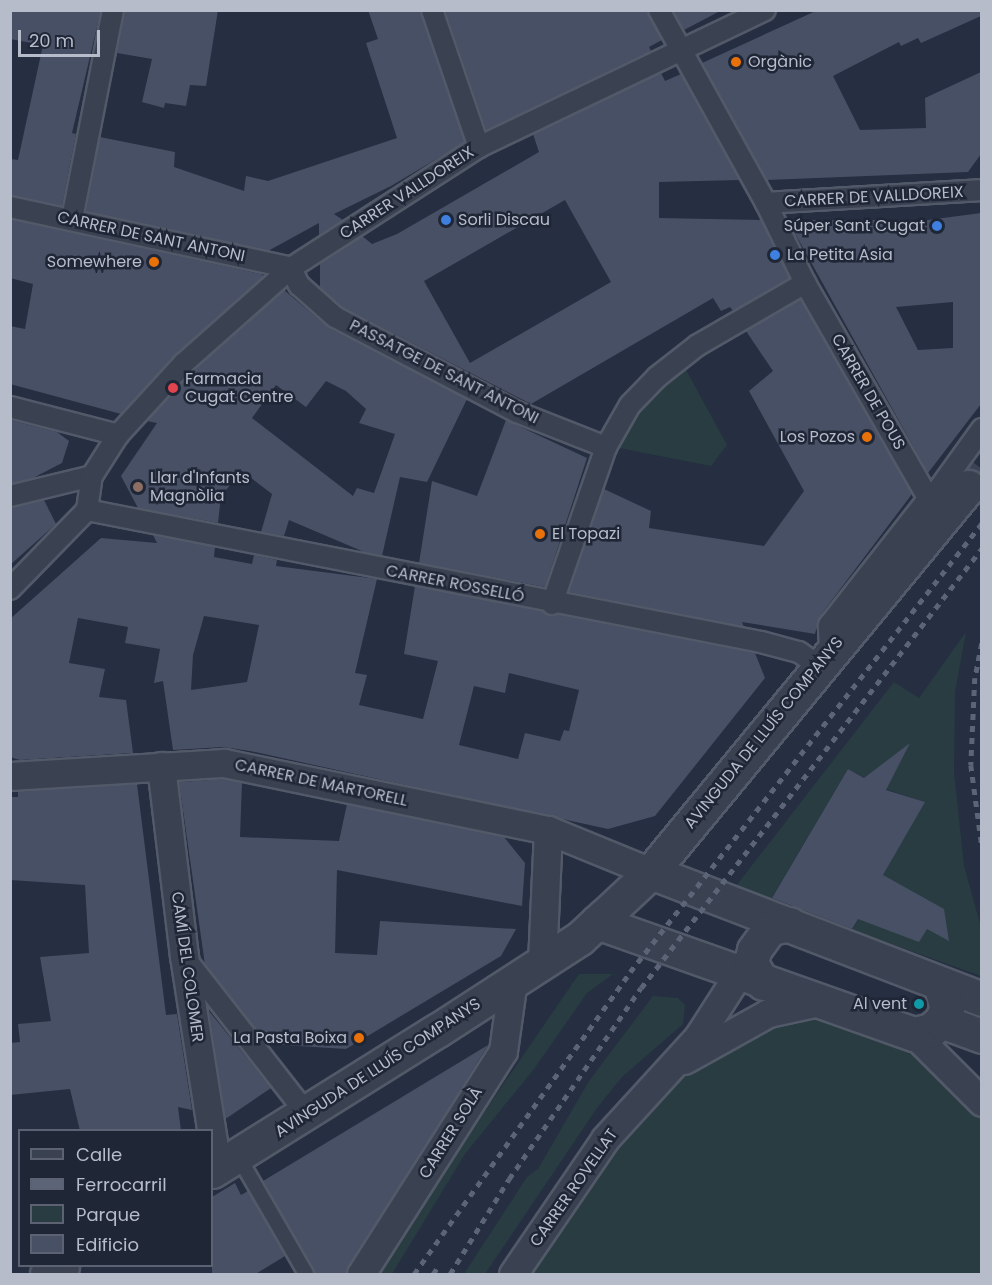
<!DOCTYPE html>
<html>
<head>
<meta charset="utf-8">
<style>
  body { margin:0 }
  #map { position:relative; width:992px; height:1285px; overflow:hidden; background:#262e41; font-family:Poppins,sans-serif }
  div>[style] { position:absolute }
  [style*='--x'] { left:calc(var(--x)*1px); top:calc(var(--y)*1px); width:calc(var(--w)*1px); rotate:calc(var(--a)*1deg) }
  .green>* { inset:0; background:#283c42 }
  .building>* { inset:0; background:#475065 }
  .tertiary-tunnel>* { height:33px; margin-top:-16.5px; transform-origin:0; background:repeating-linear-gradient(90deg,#3c4356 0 33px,transparent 0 49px) }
  .roads { filter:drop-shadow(2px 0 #525968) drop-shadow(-2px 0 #525968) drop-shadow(0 2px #525968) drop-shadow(0 -2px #525968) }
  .service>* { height:14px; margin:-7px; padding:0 7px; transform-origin:7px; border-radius:7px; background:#3a4151 }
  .pedestrian>* { height:20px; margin:-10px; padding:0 10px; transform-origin:10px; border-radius:10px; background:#3a4151 }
  .minor>* { height:27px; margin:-13.5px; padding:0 13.5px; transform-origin:13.5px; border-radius:13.5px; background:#3a4151 }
  .tertiary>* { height:33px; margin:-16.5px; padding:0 16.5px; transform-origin:16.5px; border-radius:16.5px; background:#3a4151 }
  .rail>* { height:4.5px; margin-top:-2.25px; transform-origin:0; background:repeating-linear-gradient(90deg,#5c6477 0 6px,transparent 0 12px) }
  .dots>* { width:16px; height:16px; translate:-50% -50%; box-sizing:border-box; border:3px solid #1f2636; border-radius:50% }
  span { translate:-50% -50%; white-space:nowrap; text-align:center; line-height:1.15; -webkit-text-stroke:5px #1f2636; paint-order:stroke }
  .poi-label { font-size:16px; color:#b7bccb }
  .left { translate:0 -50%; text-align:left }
  .right { translate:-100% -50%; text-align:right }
  .street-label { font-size:16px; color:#b7bccb }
  .frame { position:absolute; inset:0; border:12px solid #b7bccb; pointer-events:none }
  .legend { position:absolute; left:18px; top:1129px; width:195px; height:138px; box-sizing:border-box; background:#1f2636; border:2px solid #5c6272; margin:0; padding:8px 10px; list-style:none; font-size:18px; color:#b7bccb }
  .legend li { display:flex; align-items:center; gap:12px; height:30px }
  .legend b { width:30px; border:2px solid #5c6272 }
  .scale { position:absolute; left:18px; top:30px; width:82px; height:27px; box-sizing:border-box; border:3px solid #b7bccb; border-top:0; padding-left:8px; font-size:18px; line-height:21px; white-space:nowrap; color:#b7bccb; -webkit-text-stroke:4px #1f2636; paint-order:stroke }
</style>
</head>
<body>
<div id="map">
  <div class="green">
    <i style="clip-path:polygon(684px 366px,727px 445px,711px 466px,614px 447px,636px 411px)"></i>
    <i style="clip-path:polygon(966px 632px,955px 692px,954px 772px,964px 866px,981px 927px,981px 976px,852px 930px,924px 802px,886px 789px,848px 769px,771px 899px,736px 886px,894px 682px,919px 698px)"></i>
    <i style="clip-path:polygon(579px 974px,613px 974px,587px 993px,534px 1069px,465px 1154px,392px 1274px,373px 1274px)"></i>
    <i style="clip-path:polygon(653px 996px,678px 998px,685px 1005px,683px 1024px,622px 1077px,597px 1108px,485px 1274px,464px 1274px,527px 1177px,538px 1169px,589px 1081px)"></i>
    <i style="clip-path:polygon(778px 1010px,885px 1028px,981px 1102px,981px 1274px,513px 1274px,662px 1076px)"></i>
  </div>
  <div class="building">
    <i style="clip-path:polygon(10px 10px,101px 10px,72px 133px,76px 134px,62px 206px,10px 195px,10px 159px,18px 160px,43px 45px,10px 39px)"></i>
    <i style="clip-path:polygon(125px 10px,218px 10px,206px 86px,190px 85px,186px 106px,165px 103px,164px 108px,142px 102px,152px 59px,117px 53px)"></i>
    <i style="clip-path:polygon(368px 10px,420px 10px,465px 142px,391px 186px,334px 214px,343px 220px,319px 236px,319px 223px,268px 251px,86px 211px,100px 137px,175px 152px,174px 167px,244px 191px,246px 176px,268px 181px,397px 138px,366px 43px,378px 39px)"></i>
    <i style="clip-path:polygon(445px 10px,647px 10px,662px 40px,649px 47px,651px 51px,486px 130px)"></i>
    <i style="clip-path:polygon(673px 10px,722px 10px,684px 30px)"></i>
    <i style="clip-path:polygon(818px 10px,981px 10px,981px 16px,921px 43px,918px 38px,901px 46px,899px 42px,833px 76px,860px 130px,926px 128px,925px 98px,981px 72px,981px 154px,968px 172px,767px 180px,702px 63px)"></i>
    <i style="clip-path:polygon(evenodd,661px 73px,665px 81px,681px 74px,740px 180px,659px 182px,659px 218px,761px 220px,789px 278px,733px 311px,730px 307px,721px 311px,713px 298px,531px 404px,342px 307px,320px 288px,320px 264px,362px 236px,372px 244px,397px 234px,539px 152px,533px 134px,661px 73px,565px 200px,611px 282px,470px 363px,424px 281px,565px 200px)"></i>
    <i style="clip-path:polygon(evenodd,981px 213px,981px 404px,928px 473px,792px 228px,796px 220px,928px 220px,981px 213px,953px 302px,953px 348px,918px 350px,896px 307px,953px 302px)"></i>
    <i style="clip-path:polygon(10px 219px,261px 274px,264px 276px,176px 354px,121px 414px,10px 384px,10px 326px,25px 329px,33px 284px,10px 278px)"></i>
    <i style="clip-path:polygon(evenodd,284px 290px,329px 328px,467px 399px,427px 482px,400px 477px,382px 556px,364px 552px,289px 520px,284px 536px,261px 532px,272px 494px,242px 471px,221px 496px,218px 523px,138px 508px,121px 476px,157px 423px,147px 421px,192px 372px,284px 290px,326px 381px,346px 391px,366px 409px,359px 423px,395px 434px,374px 493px,357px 488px,353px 496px,252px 418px,276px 385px,306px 407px,326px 381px)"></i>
    <i style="clip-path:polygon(801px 299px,912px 494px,820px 616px,815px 634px,742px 622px,744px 627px,569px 592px,604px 489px,651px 511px,649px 528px,764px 546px,804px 491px,749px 391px,773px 371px,746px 331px)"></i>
    <i style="clip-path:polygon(10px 420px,57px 432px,69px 441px,62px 463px,33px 478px,10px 484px)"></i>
    <i style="clip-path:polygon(506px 420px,587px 458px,545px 587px,419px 563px,432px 481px,477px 496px)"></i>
    <i style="clip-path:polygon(44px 500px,56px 524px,10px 565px,10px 508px)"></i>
    <i style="clip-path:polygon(evenodd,153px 535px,215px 547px,214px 557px,252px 564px,254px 555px,277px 560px,276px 566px,377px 579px,355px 673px,367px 675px,359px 705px,423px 719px,438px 661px,404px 654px,415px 586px,755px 653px,765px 678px,655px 816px,608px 829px,250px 751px,223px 747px,173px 750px,163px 681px,154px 683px,160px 649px,125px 643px,128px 627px,78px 618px,69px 663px,105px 669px,99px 697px,126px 700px,133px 753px,20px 760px,10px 757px,10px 619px,101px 538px,157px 543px,153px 535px,204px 616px,259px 625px,247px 682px,191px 690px,193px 655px,204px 616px,153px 535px,509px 673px,579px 690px,569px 731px,564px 730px,560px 741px,525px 733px,518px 759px,459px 745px,474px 686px,505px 693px,509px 673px)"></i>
    <i style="clip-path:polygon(910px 743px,886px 790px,925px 802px,883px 875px,944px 909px,949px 941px,927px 929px,919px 942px,858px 919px,852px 929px,772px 898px,848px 769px,864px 778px)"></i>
    <i style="clip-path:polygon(223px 779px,242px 783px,240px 837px,339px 841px,347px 804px,504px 837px,525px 863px,522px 906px,337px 870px,335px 953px,377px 955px,380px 921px,516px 929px,501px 956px,346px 1049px,268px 1044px,205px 965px,179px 782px)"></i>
    <i style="clip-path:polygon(137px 784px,166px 1015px,177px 1014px,192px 1110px,178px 1107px,181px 1131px,80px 1131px,70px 1089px,10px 1095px,10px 1043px,20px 1042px,18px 1024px,51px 1021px,40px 957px,89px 953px,85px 885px,10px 880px,10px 797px,18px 797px,18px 791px)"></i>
    <i style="clip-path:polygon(209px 1011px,271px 1088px,227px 1118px,225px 1117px)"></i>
    <i style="clip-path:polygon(488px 1045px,345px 1275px,315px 1275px,263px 1181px)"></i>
    <i style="clip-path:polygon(235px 1183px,241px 1195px,248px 1191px,285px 1256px,254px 1275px,212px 1275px,212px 1197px)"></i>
  </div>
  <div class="tertiary-tunnel">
    <i style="--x:968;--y:487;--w:23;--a:-52"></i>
  </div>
  <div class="roads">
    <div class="service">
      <i style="--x:238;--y:1156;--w:136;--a:60"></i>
    </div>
    <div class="pedestrian">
      <i style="--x:432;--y:10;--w:145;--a:71.1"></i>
      <i style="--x:659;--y:10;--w:221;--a:61"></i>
      <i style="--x:766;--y:203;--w:89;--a:64"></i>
      <i style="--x:805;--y:283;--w:251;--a:60.2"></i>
      <i style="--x:930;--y:501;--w:89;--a:-54.2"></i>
      <i style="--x:766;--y:203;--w:216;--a:-3.4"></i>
      <i style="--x:10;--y:207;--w:288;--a:12.2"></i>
      <i style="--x:291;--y:268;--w:19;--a:65"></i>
      <i style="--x:299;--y:285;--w:48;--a:41.6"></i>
      <i style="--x:335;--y:317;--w:205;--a:27.6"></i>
      <i style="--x:517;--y:412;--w:96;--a:21.5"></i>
      <i style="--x:606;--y:447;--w:48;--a:-60.3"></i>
      <i style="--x:630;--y:405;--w:39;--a:-46"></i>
      <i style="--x:657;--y:377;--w:52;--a:-38"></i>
      <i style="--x:698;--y:345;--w:124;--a:-30.1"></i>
      <i style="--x:72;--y:219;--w:213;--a:-78.9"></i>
      <i style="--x:10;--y:407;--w:112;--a:14.5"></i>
      <i style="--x:10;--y:496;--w:84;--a:-13.7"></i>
      <i style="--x:87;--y:510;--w:687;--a:11.08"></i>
      <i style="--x:761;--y:642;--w:39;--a:15"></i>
      <i style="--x:799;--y:652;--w:24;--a:36"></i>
      <i style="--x:10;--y:589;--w:110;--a:-45.7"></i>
      <i style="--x:87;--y:510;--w:34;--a:-82"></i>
      <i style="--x:92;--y:476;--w:49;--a:-57.6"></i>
      <i style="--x:118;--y:435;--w:98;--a:-47.5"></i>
      <i style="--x:184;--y:363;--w:143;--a:-41.6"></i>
      <i style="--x:291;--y:268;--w:224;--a:-32.8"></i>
      <i style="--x:479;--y:147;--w:317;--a:-25.6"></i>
      <i style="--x:552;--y:604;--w:166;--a:-71"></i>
      <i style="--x:185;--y:958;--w:198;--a:52"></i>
    </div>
    <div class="minor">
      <i style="--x:833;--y:648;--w:22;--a:-93"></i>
      <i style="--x:832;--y:626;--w:159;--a:-51.9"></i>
      <i style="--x:161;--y:766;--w:191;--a:83.1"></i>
      <i style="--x:184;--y:956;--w:214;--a:81.1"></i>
      <i style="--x:10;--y:776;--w:214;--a:-3.5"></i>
      <i style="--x:224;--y:763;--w:331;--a:11.7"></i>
      <i style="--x:548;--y:830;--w:111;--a:22.2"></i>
      <i style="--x:542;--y:962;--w:132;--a:-87.4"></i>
      <i style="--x:914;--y:1034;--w:96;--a:45"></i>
      <i style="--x:684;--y:1060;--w:96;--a:-29.2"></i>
      <i style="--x:768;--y:1013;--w:52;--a:-12.2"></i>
      <i style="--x:361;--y:1274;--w:264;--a:-57.5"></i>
      <i style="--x:503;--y:1051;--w:72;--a:-82"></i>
      <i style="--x:513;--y:1274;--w:163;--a:-55.7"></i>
      <i style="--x:605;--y:1139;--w:138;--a:-47.6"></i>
      <i style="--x:698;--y:1037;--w:96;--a:-57.3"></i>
    </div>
    <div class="tertiary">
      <i style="--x:651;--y:872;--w:355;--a:21"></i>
      <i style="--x:597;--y:922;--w:336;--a:19.5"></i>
      <i style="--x:914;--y:1034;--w:17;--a:-13"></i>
      <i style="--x:931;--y:1030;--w:13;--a:-42"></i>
      <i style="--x:941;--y:1021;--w:14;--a:-65"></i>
      <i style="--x:947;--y:1008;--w:25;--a:-106"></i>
      <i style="--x:763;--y:983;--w:22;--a:-122"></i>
      <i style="--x:751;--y:964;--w:14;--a:-78"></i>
      <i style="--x:754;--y:950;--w:27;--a:-54"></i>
      <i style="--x:770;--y:928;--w:20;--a:-11"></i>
      <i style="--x:941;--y:1021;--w:44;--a:20.1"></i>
      <i style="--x:212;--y:1171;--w:266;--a:-32"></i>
      <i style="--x:438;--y:1030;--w:169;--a:-32.9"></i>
      <i style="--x:580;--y:938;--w:33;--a:-43"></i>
      <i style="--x:604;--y:916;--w:64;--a:-43.1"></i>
      <i style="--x:651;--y:872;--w:499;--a:-50.5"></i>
      <i style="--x:47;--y:1274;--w:17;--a:-28"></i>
    </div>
  </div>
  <div class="rail">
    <i style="--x:982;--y:643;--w:36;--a:101"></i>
    <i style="--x:975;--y:678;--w:87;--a:92.6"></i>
    <i style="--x:971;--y:765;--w:82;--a:82.3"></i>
    <i style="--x:414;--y:1274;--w:371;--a:-54.4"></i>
    <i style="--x:630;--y:972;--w:571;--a:-51.9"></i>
    <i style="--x:433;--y:1274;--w:7;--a:-56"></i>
    <i style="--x:450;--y:1274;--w:112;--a:-58.2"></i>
    <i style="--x:509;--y:1179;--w:232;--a:-55.4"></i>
    <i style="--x:641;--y:988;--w:557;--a:-52.22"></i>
  </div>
  <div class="dots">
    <i style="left:736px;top:62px;background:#e8710a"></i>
    <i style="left:446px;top:220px;background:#3f7fe0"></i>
    <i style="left:937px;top:226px;background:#3f7fe0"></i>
    <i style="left:775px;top:255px;background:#3f7fe0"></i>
    <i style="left:154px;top:262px;background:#e8710a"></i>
    <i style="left:173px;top:388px;background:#e0444e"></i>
    <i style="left:867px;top:437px;background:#e8710a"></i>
    <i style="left:138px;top:487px;background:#8d6e63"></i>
    <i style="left:540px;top:534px;background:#e8710a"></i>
    <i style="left:919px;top:1004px;background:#0f9aa8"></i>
    <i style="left:359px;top:1038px;background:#e8710a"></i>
  </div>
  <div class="poi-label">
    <span class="left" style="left:748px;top:62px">Orgànic</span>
    <span class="left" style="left:458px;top:220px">Sorli Discau</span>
    <span class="right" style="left:925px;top:226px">Súper Sant Cugat</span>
    <span class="left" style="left:787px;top:255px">La Petita Asia</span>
    <span class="right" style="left:142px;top:262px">Somewhere</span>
    <span class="left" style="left:185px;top:388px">Farmacia<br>Cugat Centre</span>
    <span class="right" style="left:855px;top:437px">Los Pozos</span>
    <span class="left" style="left:150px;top:487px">Llar d'Infants<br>Magnòlia</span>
    <span class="left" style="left:552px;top:534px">El Topazi</span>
    <span class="right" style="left:907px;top:1004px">Al vent</span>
    <span class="right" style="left:347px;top:1038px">La Pasta Boixa</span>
  </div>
  <div class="street-label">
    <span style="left:407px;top:193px;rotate:-33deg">CARRER VALLDOREIX</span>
    <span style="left:874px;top:197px;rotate:-3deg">CARRER DE VALLDOREIX</span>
    <span style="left:151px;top:237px;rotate:12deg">CARRER DE SANT ANTONI</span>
    <span style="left:444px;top:372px;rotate:27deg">PASSATGE DE SANT ANTONI</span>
    <span style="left:868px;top:392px;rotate:60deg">CARRER DE POUS</span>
    <span style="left:455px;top:584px;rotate:11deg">CARRER ROSSELLÓ</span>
    <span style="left:764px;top:733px;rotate:-51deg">AVINGUDA DE LLUÍS COMPANYS</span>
    <span style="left:321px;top:783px;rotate:12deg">CARRER DE MARTORELL</span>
    <span style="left:187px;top:967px;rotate:82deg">CAMÍ DEL COLOMER</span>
    <span style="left:378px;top:1068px;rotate:-33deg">AVINGUDA DE LLUÍS COMPANYS</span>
    <span style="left:451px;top:1133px;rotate:-58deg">CARRER SOLÀ</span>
    <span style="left:574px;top:1188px;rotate:-55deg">CARRER ROVELLAT</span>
  </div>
  <div class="frame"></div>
  <ul class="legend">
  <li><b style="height:8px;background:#3a4151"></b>Calle</li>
  <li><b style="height:8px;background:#5c6477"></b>Ferrocarril</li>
  <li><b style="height:16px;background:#283c42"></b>Parque</li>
  <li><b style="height:16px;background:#475065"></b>Edificio</li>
  </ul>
  <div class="scale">20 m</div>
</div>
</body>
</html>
